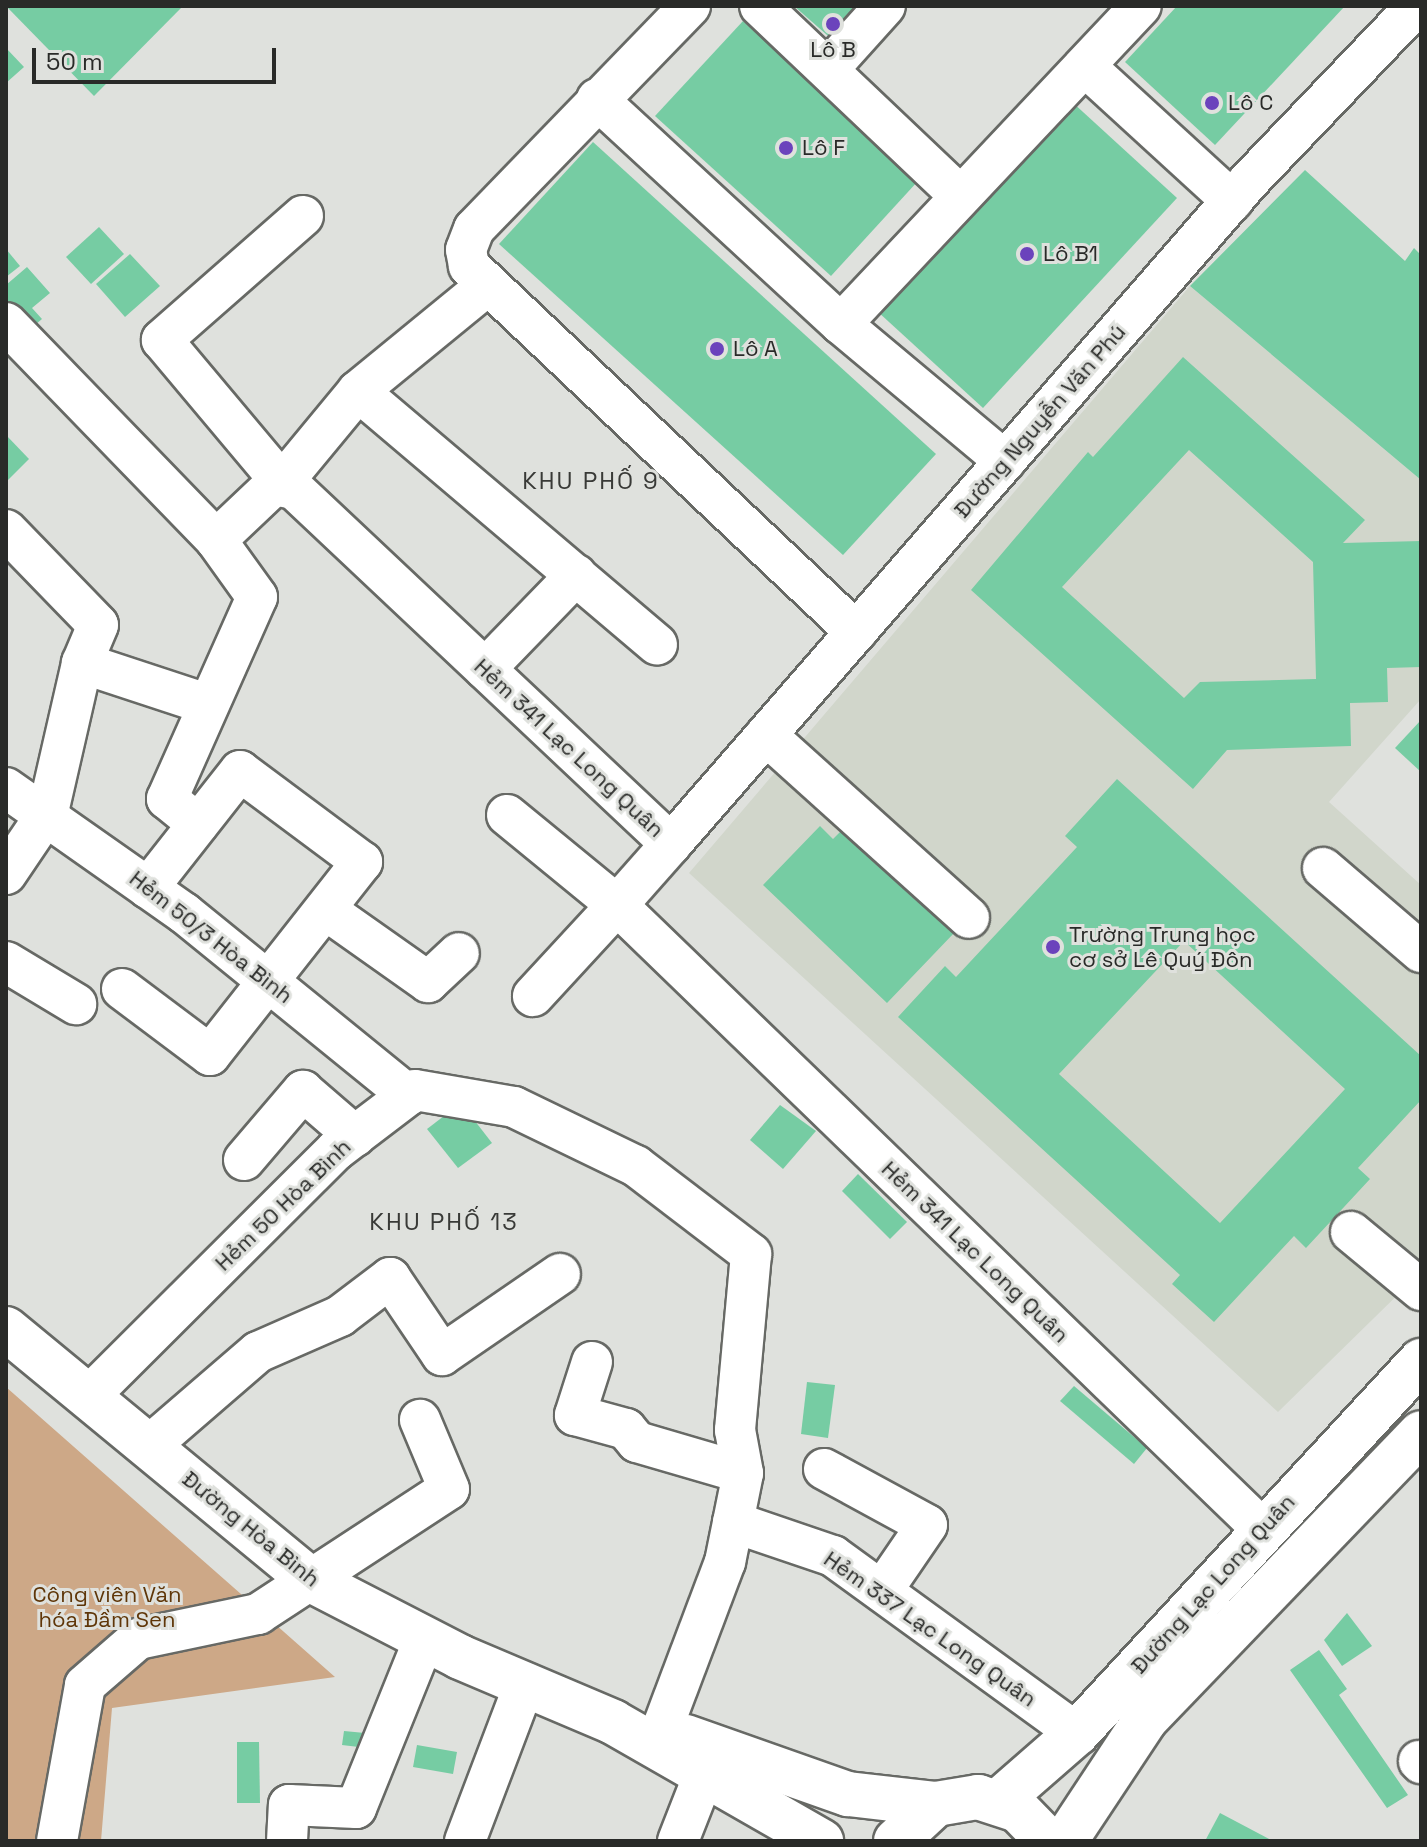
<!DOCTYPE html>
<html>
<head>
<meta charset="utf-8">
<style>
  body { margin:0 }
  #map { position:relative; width:1427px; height:1847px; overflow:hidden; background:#dfe1dd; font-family:"Space Grotesk",sans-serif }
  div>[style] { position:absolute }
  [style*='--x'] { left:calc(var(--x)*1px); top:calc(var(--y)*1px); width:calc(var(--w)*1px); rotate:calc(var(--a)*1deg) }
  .built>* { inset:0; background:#d1d6cb }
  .green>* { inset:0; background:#cda887 }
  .building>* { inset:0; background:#76cca3 }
  .roads { filter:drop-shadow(2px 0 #676965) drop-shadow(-2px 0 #676965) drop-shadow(0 2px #676965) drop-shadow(0 -2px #676965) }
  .minor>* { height:40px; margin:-20px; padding:0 20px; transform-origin:20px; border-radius:20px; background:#fff }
  .major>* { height:44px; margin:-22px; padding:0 22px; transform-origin:22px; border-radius:22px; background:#fff }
  .dots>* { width:22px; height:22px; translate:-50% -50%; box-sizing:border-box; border:4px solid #dfe1dd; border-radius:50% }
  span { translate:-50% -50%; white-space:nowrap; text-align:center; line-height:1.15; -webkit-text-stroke:6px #dfe1dd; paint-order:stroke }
  .poi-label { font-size:22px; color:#292a28 }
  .left { translate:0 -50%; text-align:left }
  .street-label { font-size:22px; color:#292a28 }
  .park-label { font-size:22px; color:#5f3608 }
  .neighbourhood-label { font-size:24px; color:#393a37; letter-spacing:2px }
  .frame { position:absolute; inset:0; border:8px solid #292a28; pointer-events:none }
  .scale { position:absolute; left:32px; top:48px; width:244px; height:36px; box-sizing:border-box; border:4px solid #292a28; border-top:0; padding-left:10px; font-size:24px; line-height:28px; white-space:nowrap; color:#292a28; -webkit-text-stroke:6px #dfe1dd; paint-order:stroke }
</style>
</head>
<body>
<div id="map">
  <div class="built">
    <i style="clip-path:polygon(1190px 286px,1421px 480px,1421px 699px,1329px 802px,1421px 885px,1421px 1272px,1278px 1412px,689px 873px)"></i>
  </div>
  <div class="green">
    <i style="clip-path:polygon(6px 1387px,335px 1677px,112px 1708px,101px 1841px,6px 1841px)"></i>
  </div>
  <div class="building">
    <i style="clip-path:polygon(6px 6px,183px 6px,94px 96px)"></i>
    <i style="clip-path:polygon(794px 6px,867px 6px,835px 42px)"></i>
    <i style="clip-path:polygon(1177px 6px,1345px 6px,1215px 145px,1125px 62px)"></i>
    <i style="clip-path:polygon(743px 21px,918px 181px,831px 276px,655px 116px)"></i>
    <i style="clip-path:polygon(6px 48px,24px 67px,6px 83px)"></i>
    <i style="clip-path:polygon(1071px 101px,1177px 198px,983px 408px,877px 311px)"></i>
    <i style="clip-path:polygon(593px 142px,936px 454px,843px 555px,499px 244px)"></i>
    <i style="clip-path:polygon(1305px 170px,1405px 261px,1414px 248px,1421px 255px,1421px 480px,1190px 286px)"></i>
    <i style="clip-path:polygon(99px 227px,124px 254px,91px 284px,66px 257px)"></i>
    <i style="clip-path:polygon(6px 249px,20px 266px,6px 277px)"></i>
    <i style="clip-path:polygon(130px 254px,160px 286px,125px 317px,96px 284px)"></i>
    <i style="clip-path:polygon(27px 267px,50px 293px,32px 308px,42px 319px,23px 335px,6px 316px,6px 285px)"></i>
    <i style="clip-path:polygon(evenodd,1183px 357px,1365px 520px,1343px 543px,1421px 541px,1421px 667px,1387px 668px,1388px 702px,1350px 703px,1351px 746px,1227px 750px,1193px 789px,971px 590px,1088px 452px,1093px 457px,1183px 357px,1189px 450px,1313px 562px,1316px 679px,1200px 682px,1184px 698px,1062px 587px,1189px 450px)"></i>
    <i style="clip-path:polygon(6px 435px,29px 459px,6px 482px)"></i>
    <i style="clip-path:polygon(1421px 720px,1421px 772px,1395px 748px)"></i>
    <i style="clip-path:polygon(evenodd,1117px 779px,1421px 1056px,1421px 1100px,1358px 1168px,1370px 1179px,1306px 1248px,1294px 1236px,1214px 1322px,1172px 1284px,1180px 1275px,898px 1017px,945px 966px,956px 977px,1077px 847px,1065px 836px,1117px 779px,1184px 941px,1345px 1089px,1220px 1223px,1059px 1074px,1184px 941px)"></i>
    <i style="clip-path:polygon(820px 826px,833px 839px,845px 827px,955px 932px,887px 1003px,763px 885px)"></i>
    <i style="clip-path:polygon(461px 1103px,492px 1143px,458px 1168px,427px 1129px)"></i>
    <i style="clip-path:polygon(780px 1105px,816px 1131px,783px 1169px,750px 1140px)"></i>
    <i style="clip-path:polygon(858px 1174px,907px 1222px,890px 1239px,842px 1191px)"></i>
    <i style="clip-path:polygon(807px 1382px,835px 1385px,828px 1438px,801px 1434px)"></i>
    <i style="clip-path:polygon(1074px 1386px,1147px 1448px,1134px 1464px,1060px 1401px)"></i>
    <i style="clip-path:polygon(1347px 1613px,1372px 1646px,1342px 1666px,1324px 1640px)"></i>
    <i style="clip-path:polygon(1319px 1650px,1347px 1689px,1339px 1695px,1408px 1795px,1387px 1808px,1290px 1670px)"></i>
    <i style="clip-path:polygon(344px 1731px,386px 1735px,384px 1750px,342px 1745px)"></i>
    <i style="clip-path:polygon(237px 1742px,259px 1742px,260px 1803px,237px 1803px)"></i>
    <i style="clip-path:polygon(417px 1745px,457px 1752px,453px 1774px,413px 1767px)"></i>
    <i style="clip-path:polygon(1220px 1813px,1273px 1841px,1205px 1841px)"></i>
  </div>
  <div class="roads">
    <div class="minor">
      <i style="--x:690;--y:6;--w:310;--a:134.1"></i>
      <i style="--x:474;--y:229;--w:22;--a:111"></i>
      <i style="--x:466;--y:250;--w:16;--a:79"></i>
      <i style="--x:469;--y:266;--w:533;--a:43.4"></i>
      <i style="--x:760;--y:6;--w:276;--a:43.5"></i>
      <i style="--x:830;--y:67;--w:82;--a:-48"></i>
      <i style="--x:1087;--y:68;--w:197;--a:42.5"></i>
      <i style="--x:597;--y:99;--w:332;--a:42.7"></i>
      <i style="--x:841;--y:324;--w:214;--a:39.9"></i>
      <i style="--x:303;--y:216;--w:188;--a:138.7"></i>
      <i style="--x:162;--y:340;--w:187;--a:50"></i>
      <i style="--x:282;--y:483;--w:119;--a:-50.4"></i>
      <i style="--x:358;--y:391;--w:164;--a:-39.3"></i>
      <i style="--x:6;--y:323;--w:302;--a:45.9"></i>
      <i style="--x:216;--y:540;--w:80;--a:-43.5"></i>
      <i style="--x:274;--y:485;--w:20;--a:11"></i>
      <i style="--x:294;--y:489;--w:518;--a:43.28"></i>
      <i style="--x:671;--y:844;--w:81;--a:131.5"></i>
      <i style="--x:617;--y:905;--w:896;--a:44.05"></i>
      <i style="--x:841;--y:324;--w:437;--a:-46.7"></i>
      <i style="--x:358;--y:391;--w:392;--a:40.3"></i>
      <i style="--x:6;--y:530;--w:132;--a:45.9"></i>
      <i style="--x:98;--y:625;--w:41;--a:112.8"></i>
      <i style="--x:82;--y:663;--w:128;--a:18.2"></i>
      <i style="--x:485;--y:669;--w:131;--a:-45.9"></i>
      <i style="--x:766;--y:735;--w:273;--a:42"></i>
      <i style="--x:6;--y:788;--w:218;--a:35.1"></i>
      <i style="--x:184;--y:913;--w:289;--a:39.1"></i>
      <i style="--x:507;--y:815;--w:142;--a:39.3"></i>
      <i style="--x:617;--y:905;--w:124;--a:132.7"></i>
      <i style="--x:198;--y:824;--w:40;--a:-141"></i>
      <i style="--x:167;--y:799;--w:221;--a:-66"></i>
      <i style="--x:257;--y:597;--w:70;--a:-125.7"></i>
      <i style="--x:671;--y:844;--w:878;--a:-48.92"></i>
      <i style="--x:1248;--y:182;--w:243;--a:-46.3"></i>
      <i style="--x:1323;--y:868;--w:129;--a:40.6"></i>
      <i style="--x:6;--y:874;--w:75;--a:-55.9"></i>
      <i style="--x:48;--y:812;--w:153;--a:-77.1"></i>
      <i style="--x:326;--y:910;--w:125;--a:35.2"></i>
      <i style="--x:428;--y:982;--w:42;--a:-43.1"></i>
      <i style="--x:6;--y:962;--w:82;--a:31"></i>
      <i style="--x:122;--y:989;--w:110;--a:36.9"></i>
      <i style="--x:210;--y:1055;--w:246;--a:-51.8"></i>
      <i style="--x:362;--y:862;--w:152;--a:-143.3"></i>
      <i style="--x:240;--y:771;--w:149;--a:128.2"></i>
      <i style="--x:244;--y:1160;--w:91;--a:-49.5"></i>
      <i style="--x:303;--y:1091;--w:69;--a:40.9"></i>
      <i style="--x:1351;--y:1232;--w:91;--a:39.6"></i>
      <i style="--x:592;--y:1362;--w:56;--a:107.8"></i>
      <i style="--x:575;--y:1415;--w:53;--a:15.4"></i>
      <i style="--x:626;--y:1429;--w:17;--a:50"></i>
      <i style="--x:637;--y:1442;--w:110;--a:16.3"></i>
      <i style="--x:89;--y:1396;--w:349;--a:-44.9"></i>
      <i style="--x:336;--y:1150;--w:99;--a:-37.2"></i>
      <i style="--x:415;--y:1090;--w:100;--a:9.7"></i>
      <i style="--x:514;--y:1107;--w:136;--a:25.8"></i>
      <i style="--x:636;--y:1166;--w:145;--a:37.4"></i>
      <i style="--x:751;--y:1254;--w:177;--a:95.2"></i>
      <i style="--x:735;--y:1430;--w:44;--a:79.5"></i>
      <i style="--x:743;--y:1473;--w:91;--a:101.4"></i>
      <i style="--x:725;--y:1562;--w:178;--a:110.7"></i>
      <i style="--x:149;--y:1446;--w:144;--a:-40.8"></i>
      <i style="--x:258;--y:1352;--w:90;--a:-23.7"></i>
      <i style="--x:340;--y:1316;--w:63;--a:-37.2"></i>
      <i style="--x:390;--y:1278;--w:93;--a:56"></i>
      <i style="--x:442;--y:1355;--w:143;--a:-34.5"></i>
      <i style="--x:824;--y:1469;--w:117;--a:28.5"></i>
      <i style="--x:927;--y:1525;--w:80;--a:124.3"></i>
      <i style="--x:733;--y:1522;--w:106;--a:18.8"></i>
      <i style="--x:833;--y:1556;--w:301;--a:36"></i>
      <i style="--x:1419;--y:1761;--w:3;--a:45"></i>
      <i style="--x:57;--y:1841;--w:158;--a:-79.8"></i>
      <i style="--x:85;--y:1685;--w:70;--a:-41"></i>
      <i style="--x:138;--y:1639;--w:123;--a:-11.8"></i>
      <i style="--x:258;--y:1614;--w:228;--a:-33.2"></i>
      <i style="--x:449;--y:1489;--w:75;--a:-112.8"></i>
      <i style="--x:287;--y:1841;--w:36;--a:-87"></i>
      <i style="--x:289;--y:1805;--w:67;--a:2.6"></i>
      <i style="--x:356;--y:1808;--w:181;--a:-68"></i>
      <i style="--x:465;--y:1841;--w:169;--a:-69.2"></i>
      <i style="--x:678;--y:1841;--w:74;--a:-68.6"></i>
    </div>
    <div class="major">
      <i style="--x:6;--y:1329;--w:395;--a:39.5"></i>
      <i style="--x:311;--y:1580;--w:168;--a:27.3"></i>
      <i style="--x:460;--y:1657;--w:166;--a:23"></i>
      <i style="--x:613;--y:1722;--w:240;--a:29.8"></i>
      <i style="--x:686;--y:1737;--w:172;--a:19.4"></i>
      <i style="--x:848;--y:1794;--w:89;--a:6.5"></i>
      <i style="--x:999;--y:1801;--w:103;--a:-41.1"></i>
      <i style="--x:1077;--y:1733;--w:507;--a:-47.24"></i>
      <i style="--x:896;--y:1841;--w:54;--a:-42.8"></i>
      <i style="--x:936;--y:1804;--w:43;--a:-9.5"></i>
      <i style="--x:978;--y:1797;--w:42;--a:18"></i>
      <i style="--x:1018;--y:1810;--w:43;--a:45.9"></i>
      <i style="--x:1065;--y:1841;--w:145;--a:-56.5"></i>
      <i style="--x:1145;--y:1720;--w:398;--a:-46.1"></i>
    </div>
  </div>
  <div class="dots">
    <i style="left:833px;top:24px;background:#6b43bc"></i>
    <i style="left:1212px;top:103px;background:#6b43bc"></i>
    <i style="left:786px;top:148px;background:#6b43bc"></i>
    <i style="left:1027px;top:254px;background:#6b43bc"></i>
    <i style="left:717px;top:349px;background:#6b43bc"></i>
    <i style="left:1053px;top:947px;background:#6b43bc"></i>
  </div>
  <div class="poi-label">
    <span style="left:833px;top:50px">Lô B</span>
    <span class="left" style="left:1228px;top:103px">Lô C</span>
    <span class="left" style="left:802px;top:148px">Lô F</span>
    <span class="left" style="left:1043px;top:254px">Lô B1</span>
    <span class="left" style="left:733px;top:349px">Lô A</span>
    <span class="left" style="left:1069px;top:947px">Trường Trung học<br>cơ sở Lê Quý Đôn</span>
  </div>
  <div class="street-label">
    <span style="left:1040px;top:421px;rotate:-49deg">Đường Nguyễn Văn Phú</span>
    <span style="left:569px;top:748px;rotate:43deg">Hẻm 341 Lạc Long Quân</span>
    <span style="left:211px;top:937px;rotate:38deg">Hẻm 50/3 Hòa Bình</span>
    <span style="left:283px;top:1205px;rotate:-44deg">Hẻm 50 Hòa Bình</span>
    <span style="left:975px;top:1252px;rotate:44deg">Hẻm 341 Lạc Long Quân</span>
    <span style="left:251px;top:1529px;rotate:39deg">Đường Hòa Bình</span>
    <span style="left:1213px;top:1584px;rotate:-48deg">Đường Lạc Long Quân</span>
    <span style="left:930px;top:1629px;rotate:35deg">Hẻm 337 Lạc Long Quân</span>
  </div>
  <div class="park-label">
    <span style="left:107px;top:1607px">Công viên Văn<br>hóa Đầm Sen</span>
  </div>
  <div class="neighbourhood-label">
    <span style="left:591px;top:481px">KHU PHỐ 9</span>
    <span style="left:444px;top:1222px">KHU PHỐ 13</span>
  </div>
  <div class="frame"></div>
  <div class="scale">50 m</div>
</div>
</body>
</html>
